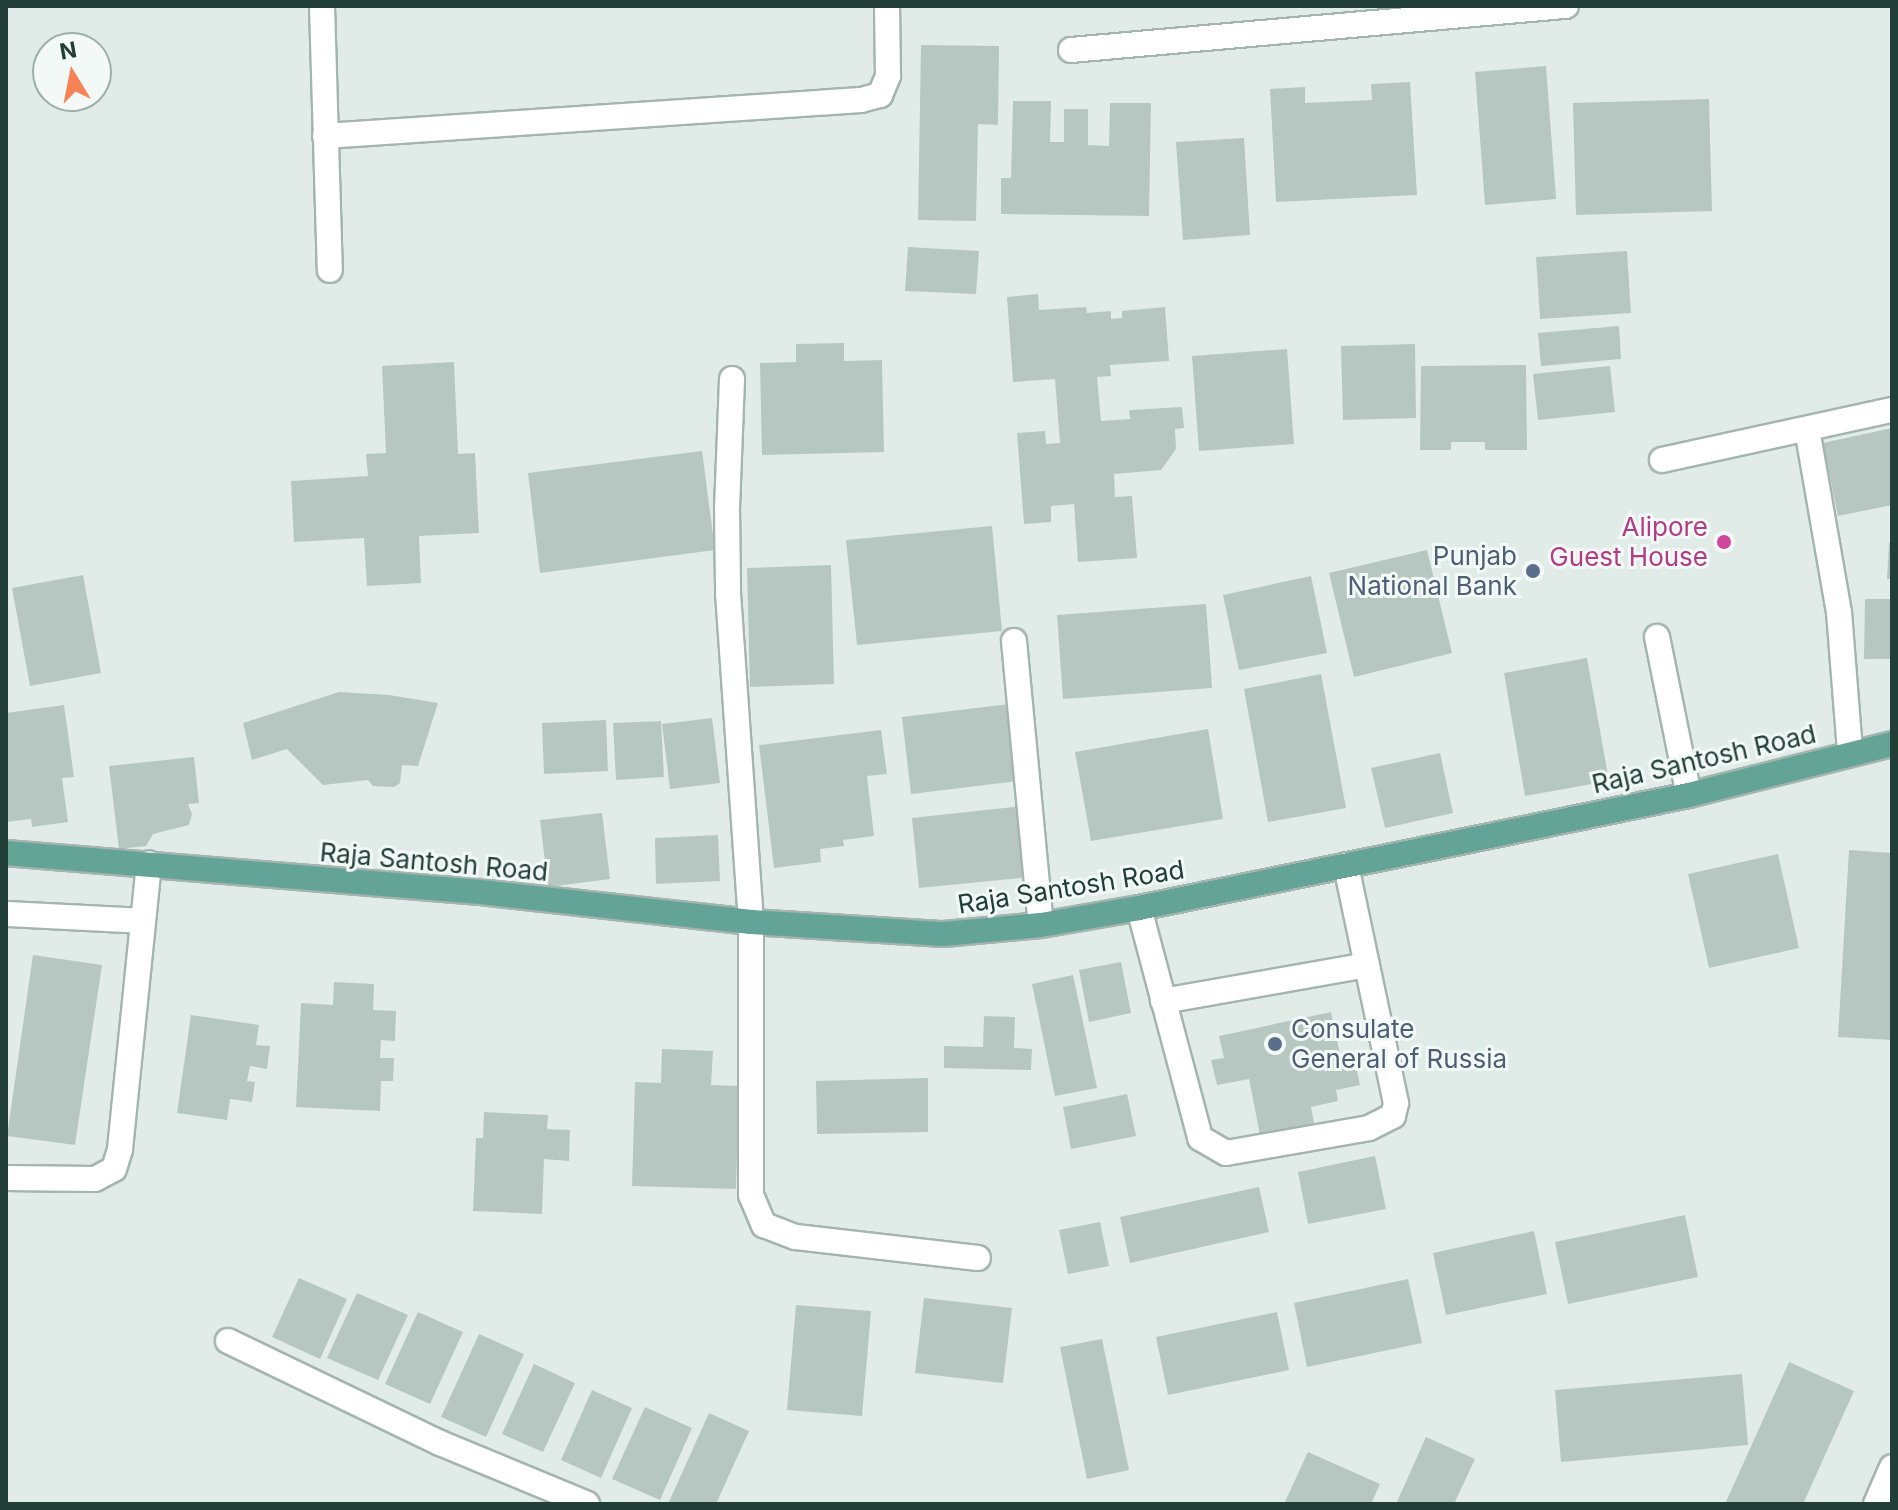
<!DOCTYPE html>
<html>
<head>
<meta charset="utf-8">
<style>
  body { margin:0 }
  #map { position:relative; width:1898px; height:1510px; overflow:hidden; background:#e1ece8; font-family:Inter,sans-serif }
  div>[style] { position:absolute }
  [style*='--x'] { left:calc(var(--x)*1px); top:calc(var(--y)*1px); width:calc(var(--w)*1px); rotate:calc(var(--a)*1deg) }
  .building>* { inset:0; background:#b6c7c1 }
  .roads { filter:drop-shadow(2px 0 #a4b4af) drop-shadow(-2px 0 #a4b4af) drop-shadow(0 2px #a4b4af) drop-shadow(0 -2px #a4b4af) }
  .minor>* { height:24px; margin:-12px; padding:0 12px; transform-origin:12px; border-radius:12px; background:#fff }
  .major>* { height:24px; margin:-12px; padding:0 12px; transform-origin:12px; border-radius:12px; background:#64a496 }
  .dots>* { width:22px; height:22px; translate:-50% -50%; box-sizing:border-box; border:4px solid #f2f9f6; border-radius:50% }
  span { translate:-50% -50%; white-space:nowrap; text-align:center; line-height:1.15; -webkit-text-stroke:6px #f2f9f6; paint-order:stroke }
  .hotel-label { font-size:26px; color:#b23c85 }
  .right { translate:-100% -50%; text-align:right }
  .service-label { font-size:26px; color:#4e5e75 }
  .left { translate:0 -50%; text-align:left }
  .street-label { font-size:26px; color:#213e37 }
  .frame { position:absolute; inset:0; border:8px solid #213e37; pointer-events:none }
  .north { position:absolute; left:32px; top:32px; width:80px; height:80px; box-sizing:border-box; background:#f2f9f6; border:2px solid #9eaeaa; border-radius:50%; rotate:350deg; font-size:22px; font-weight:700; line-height:32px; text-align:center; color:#213e37 }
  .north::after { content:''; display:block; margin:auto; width:28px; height:36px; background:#f78255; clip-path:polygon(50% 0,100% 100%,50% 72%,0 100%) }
</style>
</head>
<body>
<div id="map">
  <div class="building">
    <i style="clip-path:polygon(921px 45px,999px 46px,998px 125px,978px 124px,976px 221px,918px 220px)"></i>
    <i style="clip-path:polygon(1546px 66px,1556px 199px,1485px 205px,1475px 72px)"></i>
    <i style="clip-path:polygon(1410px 82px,1417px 195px,1276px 202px,1270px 89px,1305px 87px,1305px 103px,1372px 100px,1371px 84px)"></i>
    <i style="clip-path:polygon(1709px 99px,1712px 211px,1576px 215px,1573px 103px)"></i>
    <i style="clip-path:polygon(1013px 101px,1051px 101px,1050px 142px,1064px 142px,1064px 109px,1088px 109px,1088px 145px,1109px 146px,1110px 103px,1151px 103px,1149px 216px,1001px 214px,1001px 178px,1011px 178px)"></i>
    <i style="clip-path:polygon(1244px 138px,1250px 235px,1183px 240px,1176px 142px)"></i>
    <i style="clip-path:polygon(908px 247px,979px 251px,976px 294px,905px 291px)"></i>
    <i style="clip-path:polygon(1627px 251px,1631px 313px,1540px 319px,1536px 257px)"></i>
    <i style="clip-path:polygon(1038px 294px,1039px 310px,1086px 307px,1087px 313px,1111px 311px,1111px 319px,1122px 318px,1122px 311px,1165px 307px,1169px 361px,1110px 365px,1111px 376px,1097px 377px,1101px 421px,1130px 419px,1129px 410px,1182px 407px,1184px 428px,1175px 429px,1176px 449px,1161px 470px,1114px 474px,1115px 497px,1132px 496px,1137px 558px,1078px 562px,1074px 504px,1051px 506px,1051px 522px,1024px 524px,1017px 433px,1045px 431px,1046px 444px,1060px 443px,1055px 379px,1013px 382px,1007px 297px)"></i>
    <i style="clip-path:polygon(1619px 326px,1621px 359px,1541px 366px,1538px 333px)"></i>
    <i style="clip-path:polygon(844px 343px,844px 361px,882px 360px,884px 452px,762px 455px,760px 363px,796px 362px,796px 344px)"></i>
    <i style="clip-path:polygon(1415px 344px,1416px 418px,1343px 420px,1341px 346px)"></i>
    <i style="clip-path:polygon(1287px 349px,1294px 444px,1199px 451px,1192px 356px)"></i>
    <i style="clip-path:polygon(454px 362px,458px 454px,475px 453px,479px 533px,419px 536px,421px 583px,367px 586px,364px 538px,294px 542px,291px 481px,368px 476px,366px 454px,386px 453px,382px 366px)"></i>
    <i style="clip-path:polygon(1526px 365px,1527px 450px,1485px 450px,1485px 442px,1451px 442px,1451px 450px,1420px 450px,1421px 366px)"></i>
    <i style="clip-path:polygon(1610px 366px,1615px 412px,1538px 420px,1533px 374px)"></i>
    <i style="clip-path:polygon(1892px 428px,1892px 505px,1838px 516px,1823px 443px)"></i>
    <i style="clip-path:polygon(702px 451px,715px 550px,540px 573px,528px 473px)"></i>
    <i style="clip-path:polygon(992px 526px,1002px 631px,857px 645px,846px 540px)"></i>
    <i style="clip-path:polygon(1889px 543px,1892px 543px,1892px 579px,1887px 579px)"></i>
    <i style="clip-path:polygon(1427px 550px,1452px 653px,1354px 677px,1329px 573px)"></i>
    <i style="clip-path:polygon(831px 565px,834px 684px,750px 687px,747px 568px)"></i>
    <i style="clip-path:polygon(83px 575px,101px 673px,30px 686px,12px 588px)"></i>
    <i style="clip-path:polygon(1311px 576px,1327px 653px,1239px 670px,1223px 595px)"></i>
    <i style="clip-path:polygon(1865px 599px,1892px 599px,1892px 659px,1864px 659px)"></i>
    <i style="clip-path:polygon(1206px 604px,1212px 688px,1063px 699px,1057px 615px)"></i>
    <i style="clip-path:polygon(1587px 658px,1609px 781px,1525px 796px,1504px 673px)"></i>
    <i style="clip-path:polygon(1321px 674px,1346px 808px,1268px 822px,1244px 689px)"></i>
    <i style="clip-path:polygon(339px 692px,389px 695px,438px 703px,418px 766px,402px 765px,400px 783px,394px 787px,373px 786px,368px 780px,323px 785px,287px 749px,252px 760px,243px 723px)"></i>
    <i style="clip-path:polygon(1009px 704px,1018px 781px,911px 794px,902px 717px)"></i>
    <i style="clip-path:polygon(64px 705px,74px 777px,62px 778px,68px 822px,32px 827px,31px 819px,6px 822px,6px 713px)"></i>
    <i style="clip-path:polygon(712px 718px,720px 783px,670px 789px,662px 724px)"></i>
    <i style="clip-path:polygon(606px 720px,608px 771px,544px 774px,542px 723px)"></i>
    <i style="clip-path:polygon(661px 721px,664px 777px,616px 780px,613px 723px)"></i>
    <i style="clip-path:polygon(1208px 729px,1223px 819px,1091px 841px,1075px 752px)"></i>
    <i style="clip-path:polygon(881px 730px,887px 774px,867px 776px,874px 836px,843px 840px,844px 846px,820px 849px,821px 862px,774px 868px,759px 745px)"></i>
    <i style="clip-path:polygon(1440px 753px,1453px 813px,1385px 828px,1371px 768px)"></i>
    <i style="clip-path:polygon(194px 757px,199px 803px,188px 804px,192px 814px,189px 825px,153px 834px,146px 846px,119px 849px,109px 766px)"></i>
    <i style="clip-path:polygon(1023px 806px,1030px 877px,919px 888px,912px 818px)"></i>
    <i style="clip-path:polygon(602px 813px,610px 879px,548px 887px,540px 820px)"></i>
    <i style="clip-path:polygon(718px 835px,720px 881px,656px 884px,655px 838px)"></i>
    <i style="clip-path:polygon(1849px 850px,1892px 853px,1892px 1040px,1838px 1037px)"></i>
    <i style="clip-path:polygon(1778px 854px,1799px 948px,1709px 968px,1688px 874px)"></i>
    <i style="clip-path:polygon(33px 955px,102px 965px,75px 1145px,7px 1136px)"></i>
    <i style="clip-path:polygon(1121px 962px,1131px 1013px,1089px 1022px,1079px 970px)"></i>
    <i style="clip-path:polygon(1073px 975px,1097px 1088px,1055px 1096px,1032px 984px)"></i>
    <i style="clip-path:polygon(334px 982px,374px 984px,373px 1010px,396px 1011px,395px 1041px,381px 1040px,380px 1058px,394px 1058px,393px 1081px,381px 1081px,380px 1111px,296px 1107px,301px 1003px,333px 1005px)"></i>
    <i style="clip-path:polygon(1331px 1012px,1340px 1054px,1353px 1052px,1360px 1085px,1336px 1090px,1338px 1101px,1311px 1107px,1314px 1123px,1260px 1135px,1249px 1079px,1217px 1085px,1211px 1060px,1224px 1058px,1219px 1036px)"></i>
    <i style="clip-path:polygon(191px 1015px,259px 1025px,256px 1045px,270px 1046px,267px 1069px,250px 1066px,247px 1081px,255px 1082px,252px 1102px,230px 1099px,227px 1120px,177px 1113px)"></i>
    <i style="clip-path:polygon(984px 1016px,1015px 1017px,1014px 1048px,1032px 1049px,1031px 1070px,944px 1068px,944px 1046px,983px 1047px)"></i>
    <i style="clip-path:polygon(662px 1049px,713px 1051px,711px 1085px,739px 1086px,736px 1189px,632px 1186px,635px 1082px,661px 1083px)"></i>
    <i style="clip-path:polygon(928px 1078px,928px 1132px,817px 1134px,816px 1081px)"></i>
    <i style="clip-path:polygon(1127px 1094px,1136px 1136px,1071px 1149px,1063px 1107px)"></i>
    <i style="clip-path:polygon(484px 1112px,548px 1115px,547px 1129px,570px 1130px,569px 1161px,544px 1159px,542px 1214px,473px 1211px,476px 1138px,483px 1138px)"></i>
    <i style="clip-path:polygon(1375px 1156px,1386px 1209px,1308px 1224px,1298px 1172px)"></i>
    <i style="clip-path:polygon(1259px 1187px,1269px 1232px,1130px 1263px,1120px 1217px)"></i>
    <i style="clip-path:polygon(1685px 1215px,1698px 1277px,1568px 1304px,1555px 1242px)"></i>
    <i style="clip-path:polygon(1100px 1222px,1109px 1266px,1068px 1274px,1059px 1230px)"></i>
    <i style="clip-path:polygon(1534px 1231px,1547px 1294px,1446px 1315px,1433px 1253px)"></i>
    <i style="clip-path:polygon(299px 1278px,347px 1299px,320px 1359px,272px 1337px)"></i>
    <i style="clip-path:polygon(1408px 1279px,1422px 1343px,1307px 1367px,1294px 1303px)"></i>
    <i style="clip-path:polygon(357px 1293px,408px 1315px,378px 1380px,327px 1358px)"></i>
    <i style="clip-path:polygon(924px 1298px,1012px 1308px,1003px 1383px,915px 1373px)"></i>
    <i style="clip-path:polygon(796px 1305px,871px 1311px,862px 1416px,787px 1410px)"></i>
    <i style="clip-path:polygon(418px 1312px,463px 1332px,430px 1404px,385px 1384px)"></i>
    <i style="clip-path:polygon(1277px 1312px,1289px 1370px,1168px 1395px,1156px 1337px)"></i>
    <i style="clip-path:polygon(479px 1334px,524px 1354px,486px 1437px,441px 1417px)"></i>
    <i style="clip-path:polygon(1102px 1339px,1129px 1470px,1087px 1479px,1060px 1347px)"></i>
    <i style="clip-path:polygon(1789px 1362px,1854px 1391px,1803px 1504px,1725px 1504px)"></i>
    <i style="clip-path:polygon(534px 1364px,575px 1383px,543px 1452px,502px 1434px)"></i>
    <i style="clip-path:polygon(1742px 1374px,1748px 1445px,1561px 1462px,1555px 1390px)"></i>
    <i style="clip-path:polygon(592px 1390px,632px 1408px,601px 1478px,561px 1460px)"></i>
    <i style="clip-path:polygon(645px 1407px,692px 1428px,660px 1500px,612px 1479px)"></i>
    <i style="clip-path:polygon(709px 1413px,749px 1431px,716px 1504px,668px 1504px)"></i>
    <i style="clip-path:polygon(1426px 1437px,1475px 1459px,1454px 1504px,1396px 1504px)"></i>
    <i style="clip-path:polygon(1308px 1452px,1380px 1484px,1371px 1504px,1284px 1504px)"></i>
  </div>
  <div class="roads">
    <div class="minor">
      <i style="--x:322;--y:6;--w:264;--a:88.3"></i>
      <i style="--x:1071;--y:50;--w:497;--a:-5.1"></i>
      <i style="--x:325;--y:136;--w:537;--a:-3.84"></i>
      <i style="--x:861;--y:100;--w:20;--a:-15"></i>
      <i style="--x:880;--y:95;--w:21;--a:-67"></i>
      <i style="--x:888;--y:76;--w:70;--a:-90.8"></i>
      <i style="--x:732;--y:379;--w:128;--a:92.2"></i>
      <i style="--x:727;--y:507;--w:86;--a:89.3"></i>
      <i style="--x:728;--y:593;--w:330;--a:86"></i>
      <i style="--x:751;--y:922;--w:273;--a:90"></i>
      <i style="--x:751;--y:1195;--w:33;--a:67"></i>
      <i style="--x:764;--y:1225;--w:34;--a:21"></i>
      <i style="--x:796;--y:1237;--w:183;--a:6.6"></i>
      <i style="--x:1807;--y:429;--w:186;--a:80.1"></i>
      <i style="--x:1839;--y:612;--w:141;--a:85.5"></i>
      <i style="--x:1662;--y:460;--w:235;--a:-12.3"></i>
      <i style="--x:1657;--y:637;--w:161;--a:78.6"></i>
      <i style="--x:1014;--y:641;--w:285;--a:84.6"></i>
      <i style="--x:1139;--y:908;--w:238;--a:75.1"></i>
      <i style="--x:1200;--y:1138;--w:30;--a:30"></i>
      <i style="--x:1226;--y:1153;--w:145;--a:-9.9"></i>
      <i style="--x:1369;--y:1128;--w:27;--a:-27"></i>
      <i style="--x:1393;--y:1116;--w:13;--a:-77"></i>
      <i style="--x:1396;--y:1103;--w:243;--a:-101.9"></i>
      <i style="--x:6;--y:914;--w:137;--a:2.9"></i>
      <i style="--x:1163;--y:1001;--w:207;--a:-10"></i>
      <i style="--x:6;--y:1178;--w:89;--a:0.6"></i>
      <i style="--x:95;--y:1179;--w:21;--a:-28"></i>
      <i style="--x:114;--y:1169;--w:21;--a:-73"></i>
      <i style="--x:120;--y:1149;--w:287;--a:-84.2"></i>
      <i style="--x:228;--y:1341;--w:235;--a:25.7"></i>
      <i style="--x:440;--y:1443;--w:159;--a:22.5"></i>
      <i style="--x:1876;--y:1504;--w:40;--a:-66.6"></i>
    </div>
    <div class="major">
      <i style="--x:6;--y:853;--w:485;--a:4.7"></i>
      <i style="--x:489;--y:893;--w:264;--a:6.3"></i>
      <i style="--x:751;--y:922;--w:193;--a:3.6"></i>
      <i style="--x:944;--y:934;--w:97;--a:-5.3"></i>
      <i style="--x:1041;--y:925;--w:99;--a:-9.8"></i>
      <i style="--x:1139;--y:908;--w:561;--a:-11.61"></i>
      <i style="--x:1689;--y:795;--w:209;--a:-14.1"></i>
    </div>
  </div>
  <div class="dots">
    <i style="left:1724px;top:542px;background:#d1479c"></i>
    <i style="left:1533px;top:571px;background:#5c6f8a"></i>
    <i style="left:1275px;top:1044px;background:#5c6f8a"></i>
  </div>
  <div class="hotel-label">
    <span class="right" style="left:1708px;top:542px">Alipore<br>Guest House</span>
  </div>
  <div class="service-label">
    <span class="right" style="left:1517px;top:571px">Punjab<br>National Bank</span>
    <span class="left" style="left:1291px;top:1044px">Consulate<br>General of Russia</span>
  </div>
  <div class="street-label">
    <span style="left:1704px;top:759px;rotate:-13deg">Raja Santosh Road</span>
    <span style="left:434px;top:862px;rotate:5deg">Raja Santosh Road</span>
    <span style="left:1071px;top:887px;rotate:-9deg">Raja Santosh Road</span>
  </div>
  <div class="frame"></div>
  <div class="north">N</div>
</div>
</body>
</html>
